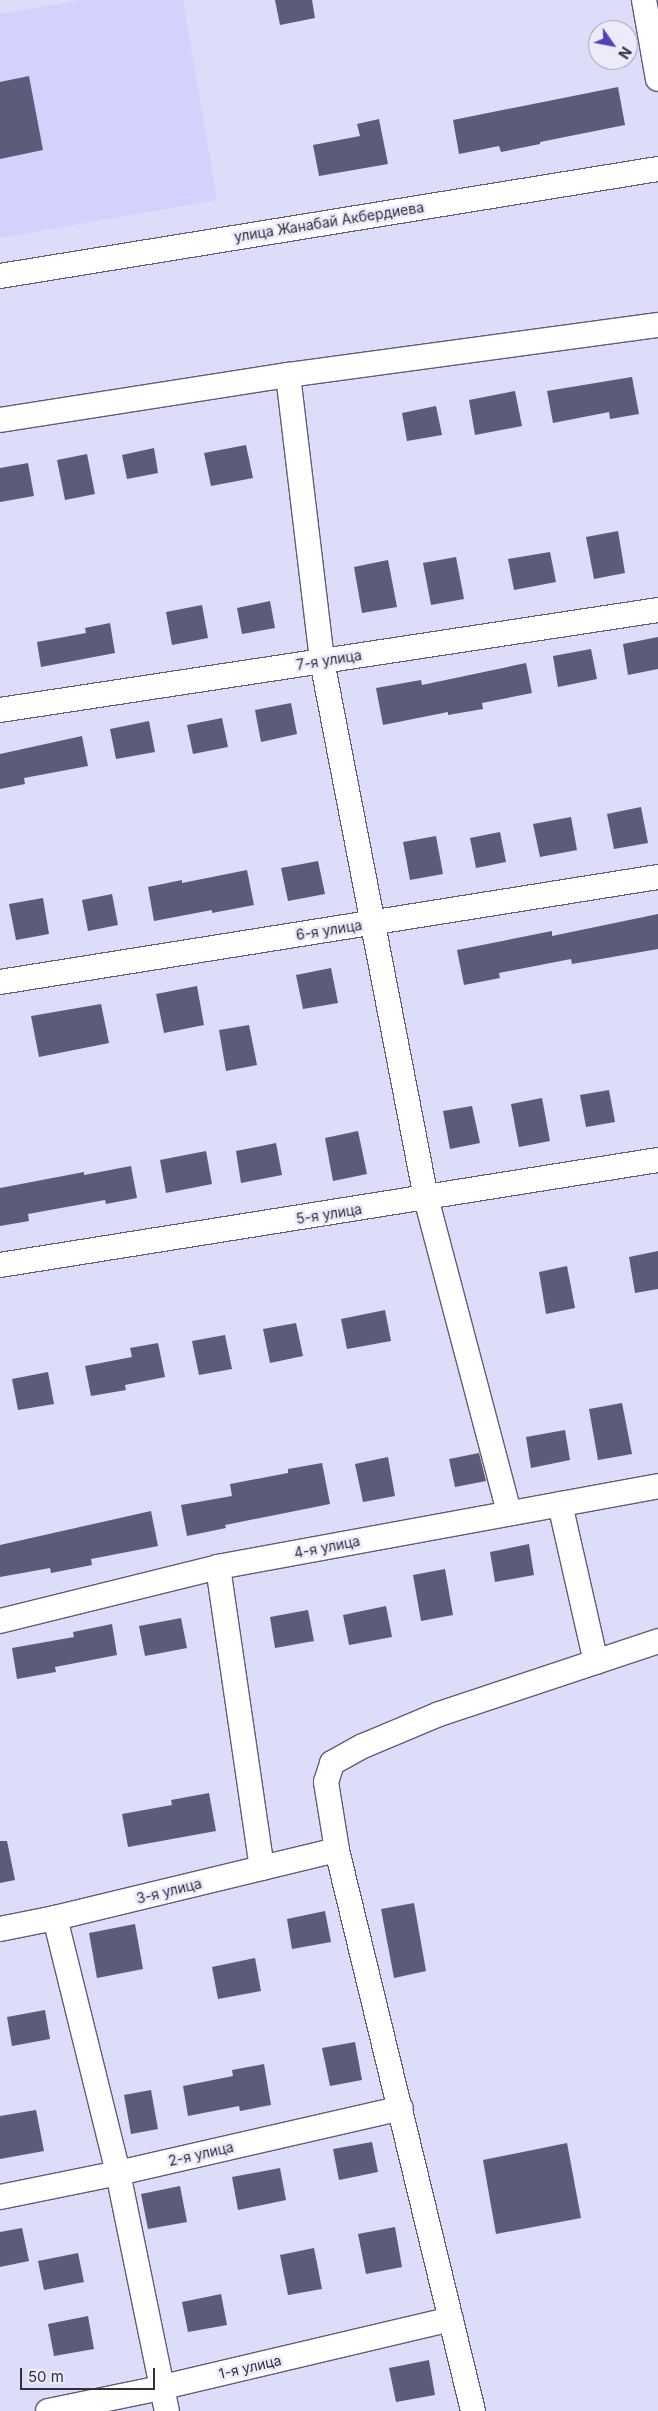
<!DOCTYPE html>
<html>
<head>
<meta charset="utf-8">
<style>
  body { margin:0 }
  #map { position:relative; width:658px; height:2411px; overflow:hidden; background:#dddcf9; font-family:Inter,sans-serif }
  div>[style] { position:absolute }
  [style*='--x'] { left:calc(var(--x)*1px); top:calc(var(--y)*1px); width:calc(var(--w)*1px); rotate:calc(var(--a)*1deg) }
  .built>* { inset:0; background:#d2d2fd }
  .building>* { inset:0; background:#5c5b79 }
  .roads { filter:drop-shadow(1px 0 #5e5d7c) drop-shadow(-1px 0 #5e5d7c) drop-shadow(0 1px #5e5d7c) drop-shadow(0 -1px #5e5d7c) }
  .minor>* { height:24px; margin:-12px; padding:0 12px; transform-origin:12px; border-radius:12px; background:#fff }
  span { translate:-50% -50%; white-space:nowrap; text-align:center; line-height:1.15; -webkit-text-stroke:5px #ebebfa; paint-order:stroke }
  .street-label { font-size:14px; color:#2f2f3d }
  .north { position:absolute; left:588px; top:20px; width:50px; height:50px; box-sizing:border-box; background:#ebebfa; border:1px solid #a0a0ae; border-radius:50%; rotate:123deg; font-size:14px; font-weight:700; line-height:20px; text-align:center; color:#2f2f3d }
  .north::after { content:''; display:block; margin:auto; width:18px; height:22px; background:#553eb6; clip-path:polygon(50% 0,100% 100%,50% 72%,0 100%) }
  .scale { position:absolute; left:20px; top:2368px; width:135px; height:22px; box-sizing:border-box; border:2px solid #2f2f3d; border-top:0; padding-left:6px; font-size:15px; line-height:18px; white-space:nowrap; color:#2f2f3d; -webkit-text-stroke:4px #ebebfa; paint-order:stroke }
</style>
</head>
<body>
<div id="map">
  <div class="built">
    <i style="clip-path:polygon(81px 0,183px 0,217px 200px,0 238px,0 14px)"></i>
  </div>
  <div class="building">
    <i style="clip-path:polygon(275px 0,312px 0,315px 18px,280px 25px)"></i>
    <i style="clip-path:polygon(29px 76px,43px 150px,0 159px,0 82px)"></i>
    <i style="clip-path:polygon(618px 87px,625px 125px,540px 142px,540px 144px,501px 152px,499px 146px,459px 154px,453px 120px)"></i>
    <i style="clip-path:polygon(379px 119px,388px 164px,319px 176px,313px 145px,360px 136px,357px 124px)"></i>
    <i style="clip-path:polygon(632px 377px,639px 414px,610px 419px,609px 412px,553px 423px,547px 391px)"></i>
    <i style="clip-path:polygon(515px 391px,522px 426px,475px 435px,469px 400px)"></i>
    <i style="clip-path:polygon(436px 406px,442px 435px,407px 441px,402px 413px)"></i>
    <i style="clip-path:polygon(246px 445px,253px 478px,211px 486px,204px 453px)"></i>
    <i style="clip-path:polygon(154px 448px,158px 473px,127px 479px,122px 455px)"></i>
    <i style="clip-path:polygon(87px 454px,95px 494px,65px 500px,57px 460px)"></i>
    <i style="clip-path:polygon(28px 463px,34px 496px,0 502px,0 468px)"></i>
    <i style="clip-path:polygon(618px 531px,625px 573px,594px 579px,586px 537px)"></i>
    <i style="clip-path:polygon(550px 552px,556px 582px,514px 590px,508px 559px)"></i>
    <i style="clip-path:polygon(456px 557px,464px 599px,431px 605px,423px 563px)"></i>
    <i style="clip-path:polygon(388px 560px,397px 607px,362px 613px,354px 567px)"></i>
    <i style="clip-path:polygon(270px 601px,275px 628px,242px 634px,237px 608px)"></i>
    <i style="clip-path:polygon(202px 605px,208px 638px,172px 645px,166px 612px)"></i>
    <i style="clip-path:polygon(110px 623px,115px 653px,41px 667px,37px 642px,86px 633px,85px 628px)"></i>
    <i style="clip-path:polygon(658px 637px,658px 669px,628px 675px,623px 644px)"></i>
    <i style="clip-path:polygon(591px 649px,597px 679px,558px 687px,553px 656px)"></i>
    <i style="clip-path:polygon(526px 663px,532px 693px,482px 703px,483px 709px,448px 715px,448px 712px,383px 725px,376px 688px,421px 680px,422px 685px)"></i>
    <i style="clip-path:polygon(291px 703px,297px 734px,261px 742px,255px 710px)"></i>
    <i style="clip-path:polygon(222px 718px,228px 747px,193px 754px,187px 725px)"></i>
    <i style="clip-path:polygon(149px 721px,155px 752px,116px 759px,110px 729px)"></i>
    <i style="clip-path:polygon(82px 736px,88px 766px,24px 778px,25px 784px,0 789px,0 754px)"></i>
    <i style="clip-path:polygon(641px 807px,648px 843px,614px 849px,607px 814px)"></i>
    <i style="clip-path:polygon(571px 817px,577px 850px,540px 857px,533px 824px)"></i>
    <i style="clip-path:polygon(500px 832px,506px 862px,476px 868px,470px 838px)"></i>
    <i style="clip-path:polygon(436px 836px,443px 874px,410px 880px,403px 842px)"></i>
    <i style="clip-path:polygon(318px 861px,325px 894px,288px 901px,281px 868px)"></i>
    <i style="clip-path:polygon(247px 870px,254px 905px,212px 913px,212px 910px,154px 921px,148px 887px,182px 880px,182px 883px)"></i>
    <i style="clip-path:polygon(112px 894px,118px 925px,88px 931px,82px 900px)"></i>
    <i style="clip-path:polygon(43px 898px,49px 934px,16px 940px,9px 904px)"></i>
    <i style="clip-path:polygon(658px 914px,658px 949px,572px 964px,571px 959px,499px 973px,500px 978px,464px 985px,457px 950px,552px 931px,552px 936px)"></i>
    <i style="clip-path:polygon(331px 968px,338px 1003px,303px 1009px,296px 975px)"></i>
    <i style="clip-path:polygon(197px 986px,204px 1025px,164px 1033px,156px 994px)"></i>
    <i style="clip-path:polygon(101px 1004px,109px 1043px,39px 1057px,31px 1016px)"></i>
    <i style="clip-path:polygon(249px 1025px,257px 1065px,226px 1071px,219px 1030px)"></i>
    <i style="clip-path:polygon(609px 1090px,615px 1122px,586px 1127px,580px 1095px)"></i>
    <i style="clip-path:polygon(542px 1098px,550px 1141px,519px 1147px,511px 1104px)"></i>
    <i style="clip-path:polygon(472px 1106px,480px 1143px,450px 1149px,443px 1111px)"></i>
    <i style="clip-path:polygon(358px 1131px,367px 1174px,333px 1181px,325px 1138px)"></i>
    <i style="clip-path:polygon(276px 1143px,282px 1175px,241px 1183px,236px 1151px)"></i>
    <i style="clip-path:polygon(206px 1151px,212px 1184px,166px 1193px,160px 1160px)"></i>
    <i style="clip-path:polygon(131px 1166px,137px 1198px,106px 1204px,105px 1200px,28px 1214px,29px 1221px,0 1226px,0 1188px,84px 1172px,84px 1175px)"></i>
    <i style="clip-path:polygon(658px 1251px,658px 1289px,635px 1293px,629px 1257px)"></i>
    <i style="clip-path:polygon(567px 1266px,575px 1308px,546px 1314px,539px 1272px)"></i>
    <i style="clip-path:polygon(385px 1310px,391px 1341px,347px 1349px,341px 1319px)"></i>
    <i style="clip-path:polygon(296px 1323px,303px 1356px,270px 1363px,263px 1329px)"></i>
    <i style="clip-path:polygon(225px 1335px,232px 1369px,199px 1375px,192px 1341px)"></i>
    <i style="clip-path:polygon(158px 1343px,165px 1377px,125px 1385px,126px 1390px,91px 1396px,85px 1366px,132px 1357px,130px 1348px)"></i>
    <i style="clip-path:polygon(48px 1372px,54px 1404px,18px 1410px,12px 1379px)"></i>
    <i style="clip-path:polygon(622px 1403px,632px 1454px,598px 1460px,589px 1409px)"></i>
    <i style="clip-path:polygon(565px 1430px,570px 1460px,531px 1468px,526px 1437px)"></i>
    <i style="clip-path:polygon(479px 1453px,486px 1481px,455px 1487px,449px 1459px)"></i>
    <i style="clip-path:polygon(388px 1457px,395px 1496px,363px 1502px,355px 1464px)"></i>
    <i style="clip-path:polygon(322px 1463px,330px 1504px,225px 1525px,226px 1528px,187px 1536px,181px 1505px,232px 1496px,230px 1484px,288px 1473px,288px 1469px)"></i>
    <i style="clip-path:polygon(151px 1511px,158px 1546px,91px 1559px,92px 1565px,51px 1573px,50px 1568px,0 1577px,0 1545px)"></i>
    <i style="clip-path:polygon(529px 1544px,534px 1575px,495px 1582px,490px 1552px)"></i>
    <i style="clip-path:polygon(445px 1569px,453px 1615px,421px 1621px,413px 1575px)"></i>
    <i style="clip-path:polygon(386px 1606px,392px 1637px,349px 1645px,343px 1615px)"></i>
    <i style="clip-path:polygon(308px 1610px,314px 1641px,275px 1648px,270px 1617px)"></i>
    <i style="clip-path:polygon(181px 1618px,187px 1648px,145px 1656px,139px 1626px)"></i>
    <i style="clip-path:polygon(112px 1624px,117px 1655px,55px 1667px,56px 1672px,17px 1679px,12px 1648px,74px 1637px,73px 1632px)"></i>
    <i style="clip-path:polygon(209px 1793px,216px 1831px,128px 1847px,122px 1814px,172px 1805px,171px 1800px)"></i>
    <i style="clip-path:polygon(0 1841px,7px 1841px,15px 1880px,0 1883px)"></i>
    <i style="clip-path:polygon(414px 1903px,426px 1971px,394px 1978px,381px 1909px)"></i>
    <i style="clip-path:polygon(325px 1911px,331px 1942px,292px 1949px,287px 1919px)"></i>
    <i style="clip-path:polygon(135px 1924px,143px 1969px,97px 1978px,89px 1933px)"></i>
    <i style="clip-path:polygon(255px 1958px,261px 1991px,218px 1999px,212px 1967px)"></i>
    <i style="clip-path:polygon(45px 2010px,50px 2039px,12px 2046px,7px 2017px)"></i>
    <i style="clip-path:polygon(355px 2042px,362px 2080px,330px 2086px,322px 2048px)"></i>
    <i style="clip-path:polygon(264px 2064px,271px 2105px,240px 2111px,239px 2106px,188px 2116px,183px 2086px,233px 2076px,232px 2070px)"></i>
    <i style="clip-path:polygon(151px 2090px,158px 2129px,131px 2134px,124px 2095px)"></i>
    <i style="clip-path:polygon(36px 2110px,44px 2151px,0 2159px,0 2116px)"></i>
    <i style="clip-path:polygon(372px 2142px,378px 2172px,339px 2180px,333px 2149px)"></i>
    <i style="clip-path:polygon(567px 2143px,581px 2218px,496px 2234px,483px 2160px)"></i>
    <i style="clip-path:polygon(280px 2168px,286px 2200px,238px 2210px,232px 2177px)"></i>
    <i style="clip-path:polygon(180px 2186px,187px 2222px,148px 2229px,141px 2194px)"></i>
    <i style="clip-path:polygon(395px 2227px,402px 2267px,366px 2274px,358px 2234px)"></i>
    <i style="clip-path:polygon(22px 2228px,29px 2261px,0 2267px,0 2232px)"></i>
    <i style="clip-path:polygon(314px 2248px,322px 2289px,288px 2295px,280px 2255px)"></i>
    <i style="clip-path:polygon(78px 2253px,84px 2282px,44px 2290px,38px 2261px)"></i>
    <i style="clip-path:polygon(221px 2294px,227px 2325px,188px 2332px,182px 2302px)"></i>
    <i style="clip-path:polygon(88px 2316px,94px 2349px,54px 2356px,48px 2324px)"></i>
    <i style="clip-path:polygon(429px 2360px,435px 2395px,396px 2402px,389px 2368px)"></i>
  </div>
  <div class="roads">
    <div class="minor">
      <i style="--x:644;--y:0;--w:80;--a:80"></i>
      <i style="--x:0;--y:276;--w:667;--a:-9.24"></i>
      <i style="--x:288;--y:375;--w:288;--a:83.2"></i>
      <i style="--x:322;--y:661;--w:547;--a:79.04"></i>
      <i style="--x:426;--y:1198;--w:326;--a:75.2"></i>
      <i style="--x:0;--y:420;--w:291;--a:-8.9"></i>
      <i style="--x:288;--y:375;--w:373;--a:-7.7"></i>
      <i style="--x:0;--y:710;--w:666;--a:-8.64"></i>
      <i style="--x:0;--y:982;--w:666;--a:-9.07"></i>
      <i style="--x:0;--y:1265;--w:666;--a:-9.07"></i>
      <i style="--x:560;--y:1504;--w:162;--a:77.2"></i>
      <i style="--x:218;--y:1567;--w:304;--a:81.7"></i>
      <i style="--x:0;--y:1621;--w:225;--a:-13.9"></i>
      <i style="--x:218;--y:1567;--w:447;--a:-10.4"></i>
      <i style="--x:55;--y:1918;--w:263;--a:76.1"></i>
      <i style="--x:118;--y:2173;--w:243;--a:78.4"></i>
      <i style="--x:0;--y:1929;--w:56;--a:-11.3"></i>
      <i style="--x:55;--y:1918;--w:290;--a:-13.6"></i>
      <i style="--x:0;--y:2197;--w:120;--a:-11.5"></i>
      <i style="--x:118;--y:2173;--w:290;--a:-12.9"></i>
      <i style="--x:48;--y:2411;--w:109;--a:-11.6"></i>
      <i style="--x:155;--y:2389;--w:304;--a:-13.3"></i>
      <i style="--x:473;--y:2411;--w:577;--a:-103.63"></i>
      <i style="--x:337;--y:1850;--w:69;--a:-99.2"></i>
      <i style="--x:326;--y:1782;--w:20;--a:-72"></i>
      <i style="--x:332;--y:1763;--w:35;--a:-29"></i>
      <i style="--x:363;--y:1746;--w:82;--a:-22.8"></i>
      <i style="--x:439;--y:1714;--w:231;--a:-18.4"></i>
    </div>
  </div>
  <div class="street-label">
    <span style="left:329px;top:222px;rotate:-9deg">улица Жанабай Акбердиева</span>
    <span style="left:329px;top:660px;rotate:-9deg">7-я улица</span>
    <span style="left:329px;top:930px;rotate:-9deg">6-я улица</span>
    <span style="left:329px;top:1214px;rotate:-9deg">5-я улица</span>
    <span style="left:327px;top:1547px;rotate:-11deg">4-я улица</span>
    <span style="left:169px;top:1891px;rotate:-14deg">3-я улица</span>
    <span style="left:201px;top:2154px;rotate:-13deg">2-я улица</span>
    <span style="left:250px;top:2367px;rotate:-13deg">1-я улица</span>
  </div>
  <div class="north">N</div>
  <div class="scale">50 m</div>
</div>
</body>
</html>
